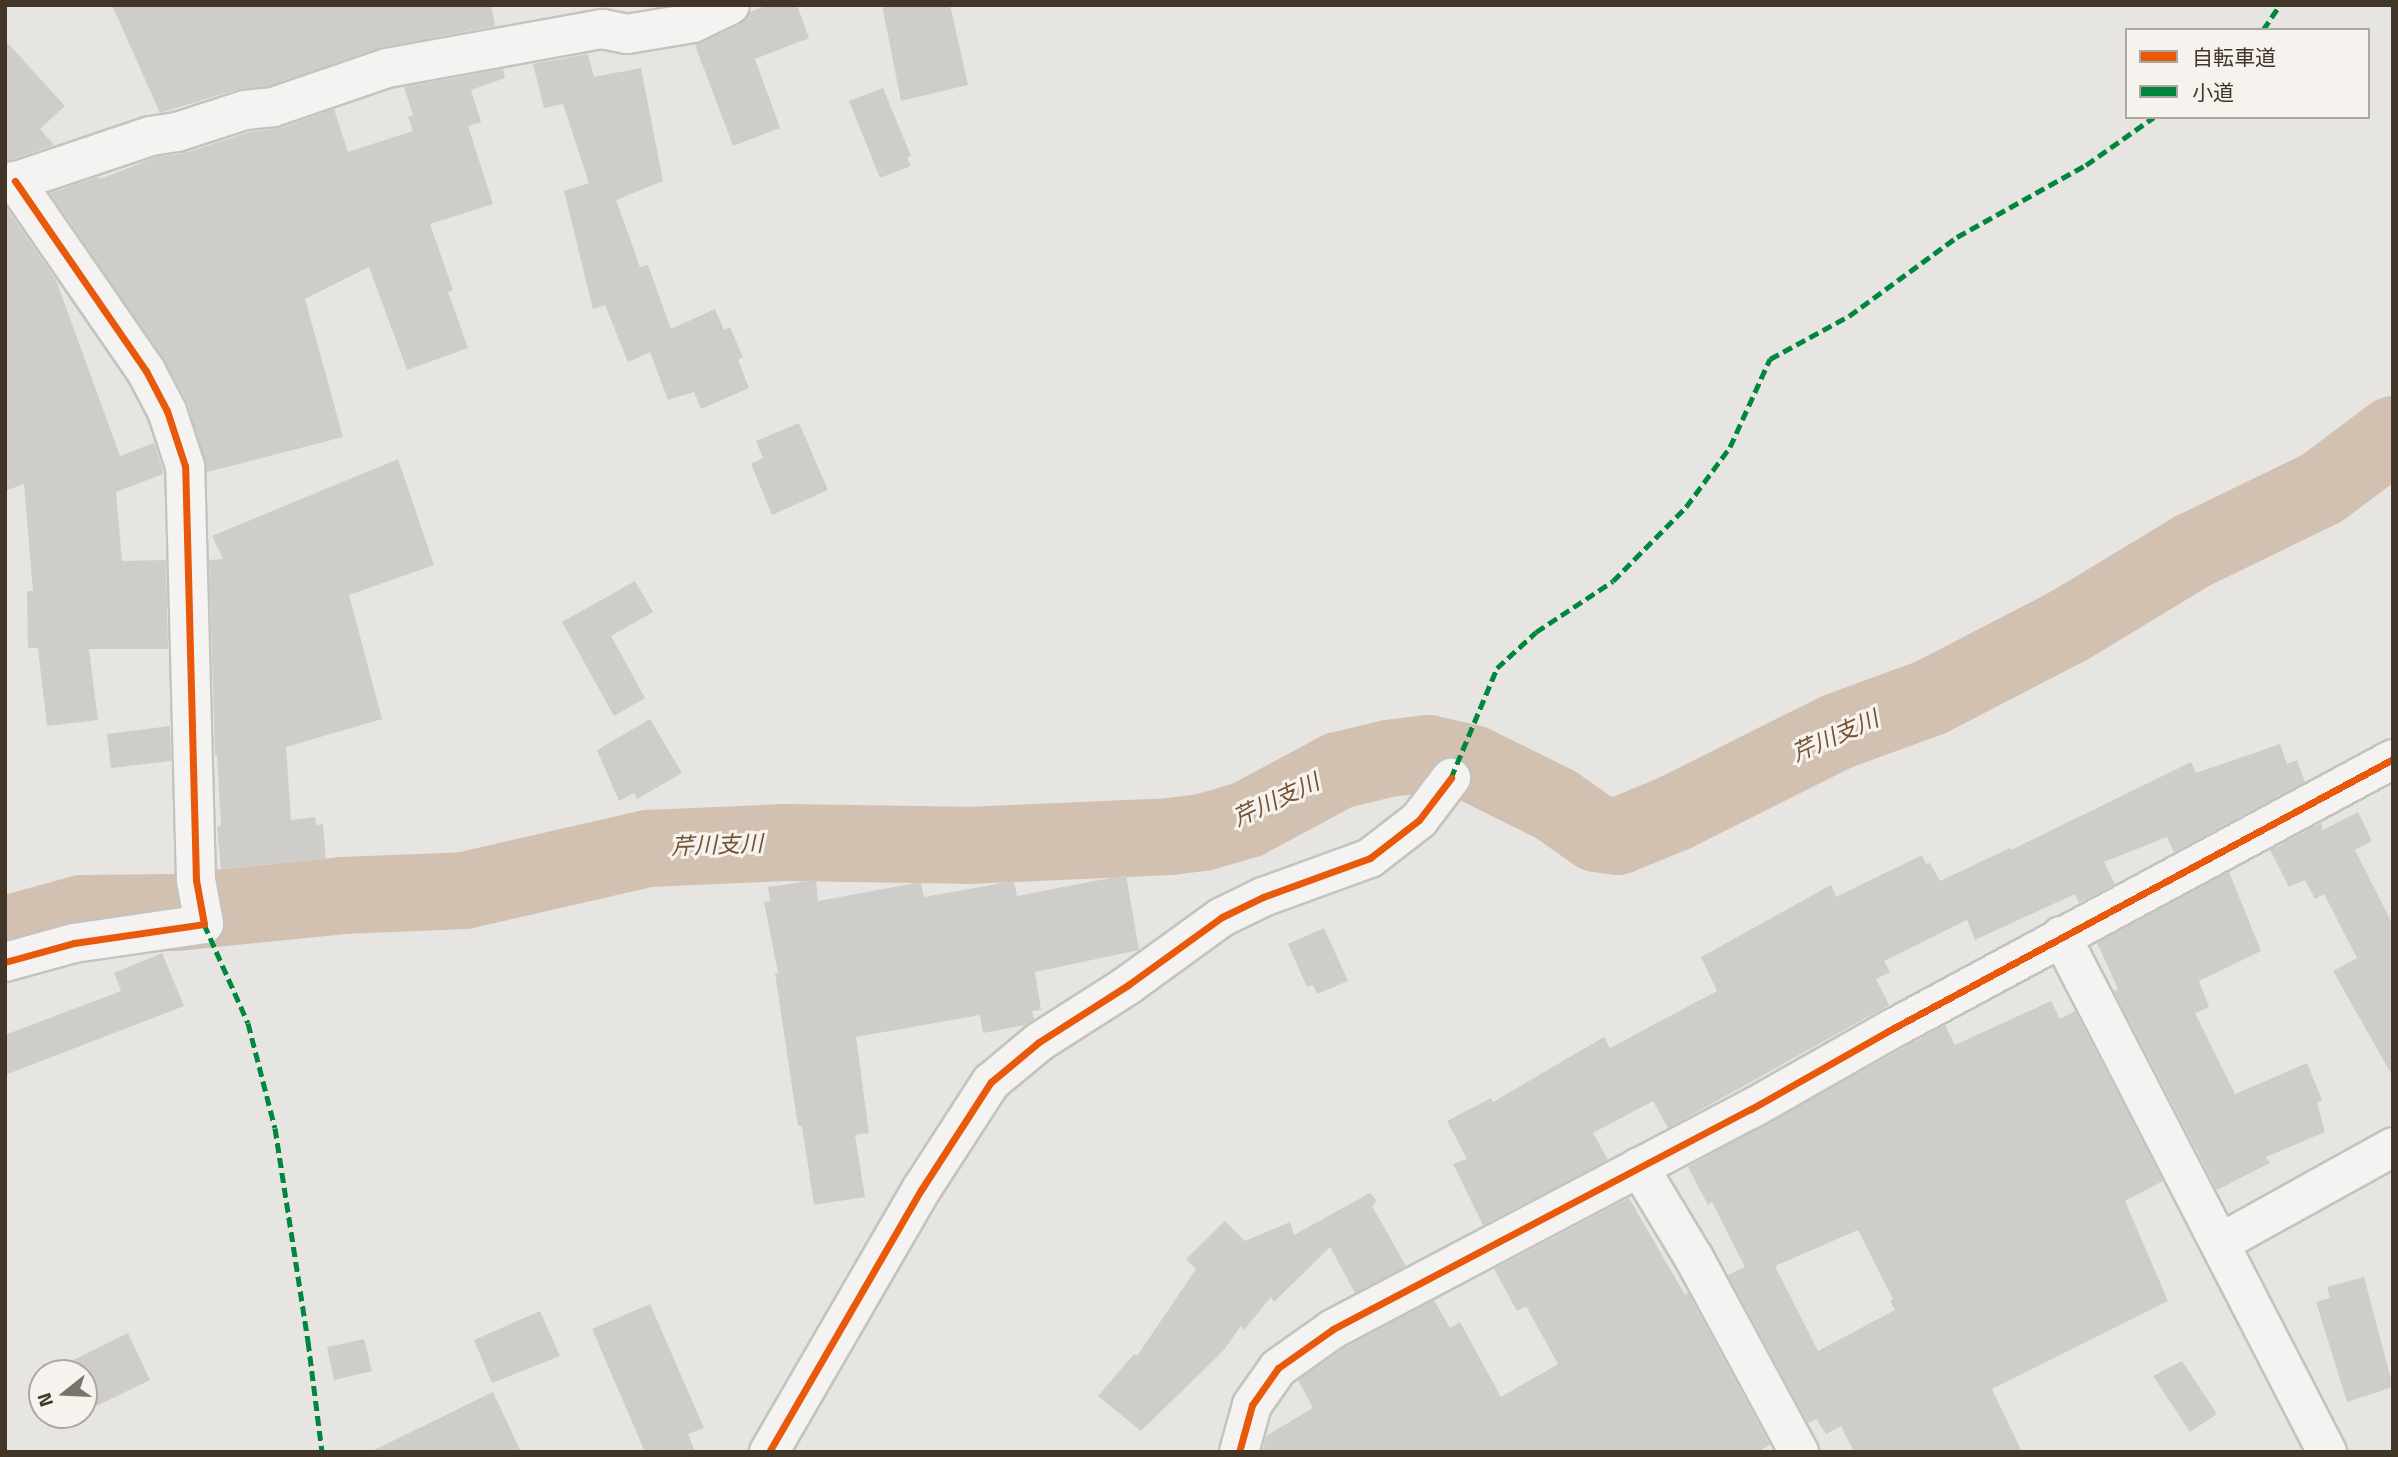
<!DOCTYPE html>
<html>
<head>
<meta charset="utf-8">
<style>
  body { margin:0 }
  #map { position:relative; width:2398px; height:1457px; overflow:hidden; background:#e7e5e2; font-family:"Titillium Web","Noto Sans JP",sans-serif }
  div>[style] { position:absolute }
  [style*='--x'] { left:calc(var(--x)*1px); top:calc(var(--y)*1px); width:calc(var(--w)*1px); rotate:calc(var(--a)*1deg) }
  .river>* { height:77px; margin:-38.5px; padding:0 38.5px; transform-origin:38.5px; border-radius:38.5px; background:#d2c0b0 }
  .building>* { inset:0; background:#cfcdca }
  .roads { filter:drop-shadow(2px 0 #c5c3c0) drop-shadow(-2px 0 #c5c3c0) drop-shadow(0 2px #c5c3c0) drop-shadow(0 -2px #c5c3c0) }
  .minor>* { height:38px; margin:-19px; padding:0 19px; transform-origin:19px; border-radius:19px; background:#f4f3f1 }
  .quiet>* { height:5px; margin-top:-2.5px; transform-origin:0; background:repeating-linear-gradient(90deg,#00873e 0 10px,transparent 0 15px) }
  .cycleway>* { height:7px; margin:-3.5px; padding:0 3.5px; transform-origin:3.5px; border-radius:3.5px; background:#e8590c }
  span { translate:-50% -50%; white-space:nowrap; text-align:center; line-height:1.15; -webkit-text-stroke:6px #f6f3ef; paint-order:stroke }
  .water-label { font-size:23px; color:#755332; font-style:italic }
  .frame { position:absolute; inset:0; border:7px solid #413628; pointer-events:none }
  .legend { position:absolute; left:2125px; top:28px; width:245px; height:91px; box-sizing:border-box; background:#f6f3ef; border:2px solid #aea79f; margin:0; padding:9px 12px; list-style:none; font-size:21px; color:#413628 }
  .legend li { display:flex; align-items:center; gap:14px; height:35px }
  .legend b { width:35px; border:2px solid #aea79f }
  .north { position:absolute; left:28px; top:1359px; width:70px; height:70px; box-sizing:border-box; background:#f6f3ef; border:2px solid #aea79f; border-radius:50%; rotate:252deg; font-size:19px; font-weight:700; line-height:28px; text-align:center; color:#413628 }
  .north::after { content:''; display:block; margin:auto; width:24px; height:32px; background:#7b7369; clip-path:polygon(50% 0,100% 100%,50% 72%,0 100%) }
</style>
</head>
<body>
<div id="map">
  <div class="river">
    <i style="--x:5;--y:934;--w:80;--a:-15.3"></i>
    <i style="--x:82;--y:913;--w:94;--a:-0.6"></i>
    <i style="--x:176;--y:912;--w:167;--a:-5.8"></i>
    <i style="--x:342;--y:895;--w:122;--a:-2.3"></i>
    <i style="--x:464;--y:890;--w:189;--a:-12.9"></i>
    <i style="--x:648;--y:848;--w:136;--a:-2.5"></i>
    <i style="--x:784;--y:842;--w:182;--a:0.9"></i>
    <i style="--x:966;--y:845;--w:203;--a:-2.5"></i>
    <i style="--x:1169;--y:836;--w:33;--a:-7"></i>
    <i style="--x:1202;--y:832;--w:47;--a:-16.1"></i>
    <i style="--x:1247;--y:819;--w:103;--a:-28.3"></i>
    <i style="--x:1338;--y:770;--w:51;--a:-13.5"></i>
    <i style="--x:1388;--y:758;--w:40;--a:-7.1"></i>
    <i style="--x:1428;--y:753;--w:45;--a:12.8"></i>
    <i style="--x:1472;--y:763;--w:93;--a:26.3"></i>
    <i style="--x:1555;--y:804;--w:50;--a:35.3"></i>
    <i style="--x:1596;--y:833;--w:21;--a:8"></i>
    <i style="--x:1617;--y:836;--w:61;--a:-22.3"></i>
    <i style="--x:1673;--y:813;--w:183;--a:-26.6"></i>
    <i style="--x:1837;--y:731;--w:99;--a:-20.1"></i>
    <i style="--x:1930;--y:697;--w:157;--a:-27.4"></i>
    <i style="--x:2069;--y:625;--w:143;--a:-31.2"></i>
    <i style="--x:2191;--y:551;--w:144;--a:-25.9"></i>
    <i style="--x:2321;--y:488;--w:90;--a:-36.9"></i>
  </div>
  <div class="building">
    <i style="clip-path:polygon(112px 5px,491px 5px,495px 26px,383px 47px,268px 86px,239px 89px,160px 113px)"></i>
    <i style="clip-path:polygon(768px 5px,797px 5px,809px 38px,755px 59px,780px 128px,733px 146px,695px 45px,740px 25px,750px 12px)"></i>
    <i style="clip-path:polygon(882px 5px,950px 5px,968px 85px,901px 101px)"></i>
    <i style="clip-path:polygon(5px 40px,65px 106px,40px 129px,54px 145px,5px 162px)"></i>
    <i style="clip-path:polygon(588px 54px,594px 77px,641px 68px,663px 181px,616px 200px,640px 267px,648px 265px,671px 329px,715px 309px,724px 330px,730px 327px,743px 357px,738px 360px,749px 388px,701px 409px,694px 392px,668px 400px,650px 352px,628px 362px,605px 305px,593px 309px,564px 191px,589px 183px,563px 104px,544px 108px,533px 64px)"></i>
    <i style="clip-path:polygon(503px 69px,505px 78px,471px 90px,481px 122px,468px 126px,493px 204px,430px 224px,453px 290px,448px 292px,468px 348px,407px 370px,369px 267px,305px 299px,343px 437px,207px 472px,188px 404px,165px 361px,50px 193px,98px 177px,100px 179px,156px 157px,184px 153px,250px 132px,280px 128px,334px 109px,348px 152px,413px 131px,408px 117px,413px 115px,404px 87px)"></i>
    <i style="clip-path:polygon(883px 88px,911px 156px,907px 157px,911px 166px,880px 178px,849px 101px)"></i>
    <i style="clip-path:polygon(5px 206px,56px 280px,120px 456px,154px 443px,163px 470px,163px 474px,116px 492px,122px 561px,166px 560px,168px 649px,89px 649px,98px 720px,47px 726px,38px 648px,28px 648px,27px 591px,33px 591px,24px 484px,5px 491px)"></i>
    <i style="clip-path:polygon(799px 423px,828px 490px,772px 515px,751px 464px,763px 458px,756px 441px)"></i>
    <i style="clip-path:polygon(398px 459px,434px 565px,349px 595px,382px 719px,286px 747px,291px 820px,315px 817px,316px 825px,323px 824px,326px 859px,221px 869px,217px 827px,221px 826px,217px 755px,215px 755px,209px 560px,223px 559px,212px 536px)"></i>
    <i style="clip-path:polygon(635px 581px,653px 612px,611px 636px,645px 698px,614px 716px,562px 622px)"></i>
    <i style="clip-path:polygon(650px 719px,682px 773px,637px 799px,634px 793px,619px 801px,597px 750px)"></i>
    <i style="clip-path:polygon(170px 726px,171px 761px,111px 768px,107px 734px)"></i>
    <i style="clip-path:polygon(2280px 744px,2287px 764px,2297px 760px,2305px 782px,2174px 852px,2167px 837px,2104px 862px,2115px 884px,2079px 903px,2075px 894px,1975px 940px,1967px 920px,1884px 961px,1890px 972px,1876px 979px,1889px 1005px,1668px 1128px,1653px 1101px,1593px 1133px,1608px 1160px,1483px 1225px,1453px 1164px,1467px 1159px,1447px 1121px,1491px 1098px,1493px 1102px,1604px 1037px,1610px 1048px,1717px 991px,1701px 957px,1831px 885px,1836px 897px,1922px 855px,1926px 864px,1930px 863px,1940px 881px,2010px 848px,2011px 850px,2191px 762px,2196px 773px)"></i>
    <i style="clip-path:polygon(2358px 812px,2372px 841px,2355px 850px,2393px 925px,2393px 1077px,2333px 971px,2357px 958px,2324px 894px,2315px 899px,2305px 880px,2289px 887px,2270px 850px,2321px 823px,2323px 830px)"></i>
    <i style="clip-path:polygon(2229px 872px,2261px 951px,2199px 981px,2209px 1007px,2195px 1013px,2235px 1094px,2307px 1063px,2322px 1100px,2317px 1103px,2325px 1132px,2266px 1157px,2270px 1163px,2217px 1190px,2114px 991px,2118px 989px,2097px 943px)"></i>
    <i style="clip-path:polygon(1126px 875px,1139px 950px,1035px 972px,1041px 1010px,1032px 1011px,1034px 1019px,1025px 1025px,983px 1033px,980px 1015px,856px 1037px,869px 1133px,855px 1135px,865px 1197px,814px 1205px,802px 1126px,798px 1126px,775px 973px,778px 973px,764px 902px,770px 901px,768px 887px,816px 880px,818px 901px,921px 882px,924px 897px,1014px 881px,1017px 896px)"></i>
    <i style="clip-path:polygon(1324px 928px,1348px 981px,1317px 994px,1313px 985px,1307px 987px,1288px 944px)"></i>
    <i style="clip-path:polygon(162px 953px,184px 1006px,5px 1075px,5px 1035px,121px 991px,114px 973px)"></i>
    <i style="clip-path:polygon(evenodd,2051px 1001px,2060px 1019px,2075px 1011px,2163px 1181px,2125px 1201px,2168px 1301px,1992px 1389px,2022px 1452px,1854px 1452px,1841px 1426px,1826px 1434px,1816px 1419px,1808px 1423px,1728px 1275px,1745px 1267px,1712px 1202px,1708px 1205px,1688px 1167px,1945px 1025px,1955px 1045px,2051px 1001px,1858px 1230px,1893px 1299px,1890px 1301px,1895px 1310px,1818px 1351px,1775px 1266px,1858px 1230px)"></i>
    <i style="clip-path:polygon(1370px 1193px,1377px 1201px,1372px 1206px,1406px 1266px,1355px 1293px,1330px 1247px,1274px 1302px,1271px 1297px,1244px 1330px,1241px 1326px,1223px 1351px,1141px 1431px,1098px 1396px,1134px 1354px,1137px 1356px,1196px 1269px,1186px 1259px,1225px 1221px,1245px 1241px,1290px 1222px,1294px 1235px)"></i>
    <i style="clip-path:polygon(1629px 1198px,1685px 1295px,1688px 1293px,1770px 1445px,1757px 1452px,1262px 1452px,1266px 1436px,1313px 1408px,1298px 1380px,1344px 1348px,1434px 1300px,1450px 1328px,1460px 1322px,1501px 1397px,1558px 1364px,1526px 1306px,1517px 1311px,1494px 1269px)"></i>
    <i style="clip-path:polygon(2364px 1277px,2393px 1387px,2347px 1402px,2316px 1302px,2330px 1298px,2327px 1287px)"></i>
    <i style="clip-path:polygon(650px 1304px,704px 1428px,688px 1434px,695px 1452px,645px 1452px,592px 1329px)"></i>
    <i style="clip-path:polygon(540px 1311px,560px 1356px,492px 1383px,474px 1340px)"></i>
    <i style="clip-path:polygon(128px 1333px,150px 1380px,84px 1412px,84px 1373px,47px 1373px)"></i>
    <i style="clip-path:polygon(364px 1339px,372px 1371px,334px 1380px,327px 1347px)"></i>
    <i style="clip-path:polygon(2182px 1361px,2217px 1414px,2190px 1432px,2153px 1376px)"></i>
    <i style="clip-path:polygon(493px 1392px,521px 1452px,370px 1452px)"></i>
  </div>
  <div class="roads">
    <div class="minor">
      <i style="--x:5;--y:185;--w:154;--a:-18.6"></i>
      <i style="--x:151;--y:136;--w:26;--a:-9"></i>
      <i style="--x:177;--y:132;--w:71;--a:-17.9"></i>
      <i style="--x:245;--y:110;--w:28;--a:-6"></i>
      <i style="--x:273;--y:107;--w:120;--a:-18.9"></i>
      <i style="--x:387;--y:68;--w:219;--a:-10.3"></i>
      <i style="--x:602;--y:29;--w:25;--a:11"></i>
      <i style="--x:627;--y:34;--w:67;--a:-9.5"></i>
      <i style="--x:693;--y:23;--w:41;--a:-25.9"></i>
      <i style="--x:2061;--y:936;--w:581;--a:62.73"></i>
      <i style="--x:5;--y:962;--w:72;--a:-15.4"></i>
      <i style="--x:74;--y:943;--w:131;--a:-8.3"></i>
      <i style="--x:204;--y:924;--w:45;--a:-100.3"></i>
      <i style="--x:196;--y:880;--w:414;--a:-91.5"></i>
      <i style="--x:185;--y:466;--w:58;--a:-108.1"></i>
      <i style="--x:167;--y:411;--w:45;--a:-117.7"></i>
      <i style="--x:146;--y:371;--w:231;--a:-124.6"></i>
      <i style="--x:1639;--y:1167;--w:106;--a:58.9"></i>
      <i style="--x:1694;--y:1258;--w:221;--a:61.6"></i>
      <i style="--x:2220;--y:1243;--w:198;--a:-29"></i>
      <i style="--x:769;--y:1452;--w:303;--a:-59.9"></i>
      <i style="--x:921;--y:1190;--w:129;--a:-57.1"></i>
      <i style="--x:991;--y:1082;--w:62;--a:-39.8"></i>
      <i style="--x:1039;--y:1042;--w:106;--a:-32.6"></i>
      <i style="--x:1128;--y:985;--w:116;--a:-35.9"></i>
      <i style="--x:1222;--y:917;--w:46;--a:-26"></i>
      <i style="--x:1263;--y:897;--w:114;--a:-20"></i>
      <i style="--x:1370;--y:858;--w:62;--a:-37.8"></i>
      <i style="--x:1419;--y:820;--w:53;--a:-52.7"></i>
      <i style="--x:1239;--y:1452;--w:49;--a:-74.5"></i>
      <i style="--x:1252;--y:1405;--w:45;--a:-54.9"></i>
      <i style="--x:1278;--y:1368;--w:67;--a:-35.3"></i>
      <i style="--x:1333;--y:1329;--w:472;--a:-27.8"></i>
      <i style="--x:1751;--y:1109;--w:160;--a:-29.6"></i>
      <i style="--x:1890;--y:1030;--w:571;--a:-28.31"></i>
    </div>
  </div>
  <div class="quiet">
    <i style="--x:2263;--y:30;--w:30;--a:-56"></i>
    <i style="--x:1451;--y:778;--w:119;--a:-67.3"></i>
    <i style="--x:1497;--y:668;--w:53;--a:-42.7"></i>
    <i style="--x:1536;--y:632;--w:92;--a:-33.5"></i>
    <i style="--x:1613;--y:581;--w:104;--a:-45.4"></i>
    <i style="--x:1686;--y:507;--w:74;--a:-53.7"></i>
    <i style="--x:1730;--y:447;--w:97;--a:-65.6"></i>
    <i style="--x:1770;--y:359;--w:90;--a:-28.6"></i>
    <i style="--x:1849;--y:316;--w:134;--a:-36.2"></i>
    <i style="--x:1957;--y:237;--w:148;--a:-29.2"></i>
    <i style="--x:2086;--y:165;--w:83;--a:-35.2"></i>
    <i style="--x:204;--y:924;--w:108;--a:66"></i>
    <i style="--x:248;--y:1023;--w:108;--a:75.6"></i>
    <i style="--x:275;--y:1128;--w:216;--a:81.2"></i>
    <i style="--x:308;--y:1341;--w:112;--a:82.8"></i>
  </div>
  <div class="cycleway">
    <i style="--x:5;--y:962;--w:72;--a:-15.4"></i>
    <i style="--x:74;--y:943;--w:131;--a:-8.3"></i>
    <i style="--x:204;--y:924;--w:45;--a:-100.3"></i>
    <i style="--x:196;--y:880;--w:414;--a:-91.5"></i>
    <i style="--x:185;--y:466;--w:58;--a:-108.1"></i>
    <i style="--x:167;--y:411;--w:45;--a:-117.7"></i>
    <i style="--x:146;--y:371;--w:231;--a:-124.6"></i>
    <i style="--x:769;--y:1452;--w:303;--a:-59.9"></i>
    <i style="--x:921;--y:1190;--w:129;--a:-57.1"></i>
    <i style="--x:991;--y:1082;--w:62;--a:-39.8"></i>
    <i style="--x:1039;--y:1042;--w:106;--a:-32.6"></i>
    <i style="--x:1128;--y:985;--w:116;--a:-35.9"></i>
    <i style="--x:1222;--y:917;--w:46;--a:-26"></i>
    <i style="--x:1263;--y:897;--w:114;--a:-20"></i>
    <i style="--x:1370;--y:858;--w:62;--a:-37.8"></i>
    <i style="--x:1419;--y:820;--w:53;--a:-52.7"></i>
    <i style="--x:1239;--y:1452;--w:49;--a:-74.5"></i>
    <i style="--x:1252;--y:1405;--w:45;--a:-54.9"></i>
    <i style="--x:1278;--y:1368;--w:67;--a:-35.3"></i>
    <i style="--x:1333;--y:1329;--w:472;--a:-27.8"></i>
    <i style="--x:1751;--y:1109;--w:160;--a:-29.6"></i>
    <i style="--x:1890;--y:1030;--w:571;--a:-28.31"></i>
  </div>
  <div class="water-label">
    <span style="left:1835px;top:736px;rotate:-24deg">芹川支川</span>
    <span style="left:1276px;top:800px;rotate:-25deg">芹川支川</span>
    <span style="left:717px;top:845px;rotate:-2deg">芹川支川</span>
  </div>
  <div class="frame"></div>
  <ul class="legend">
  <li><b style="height:9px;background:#e8590c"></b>自転車道</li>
  <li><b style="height:9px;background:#00873e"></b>小道</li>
  </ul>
  <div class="north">N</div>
</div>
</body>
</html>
